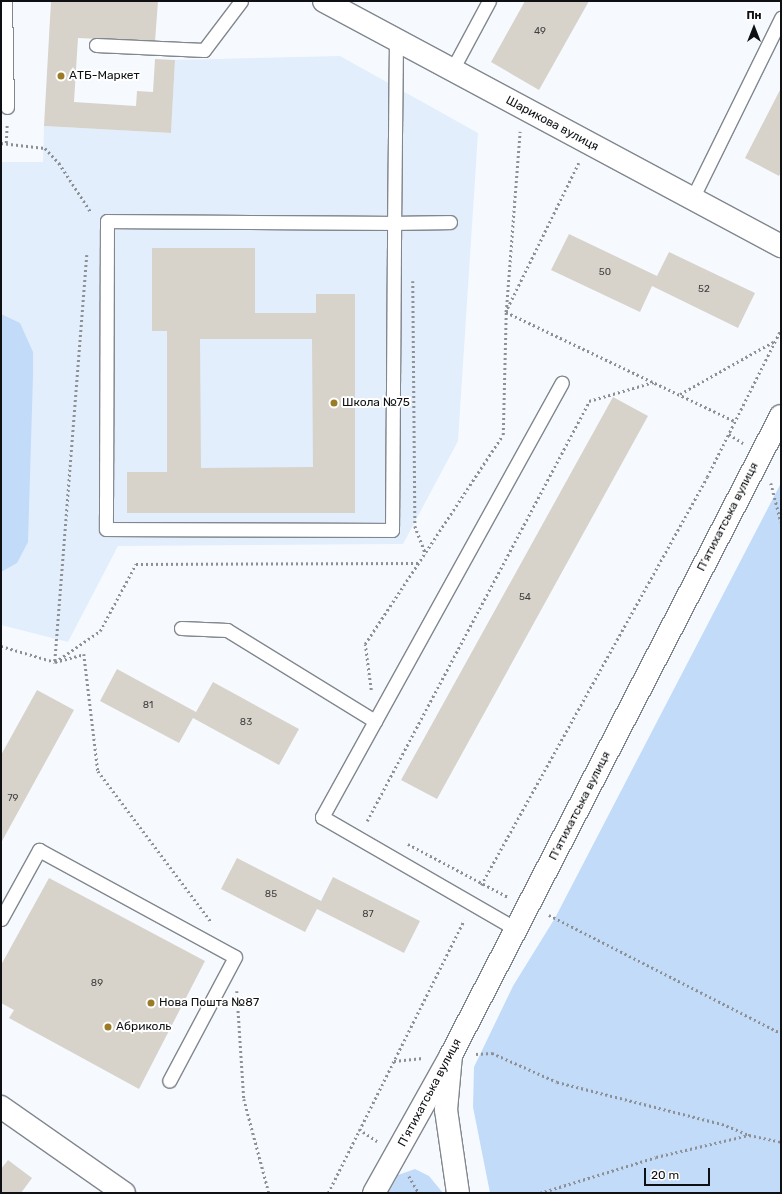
<!DOCTYPE html>
<html>
<head>
<meta charset="utf-8">
<style>
  body { margin:0 }
  #map { position:relative; width:782px; height:1194px; overflow:hidden; background:#f6faff; font-family:Rubik,sans-serif }
  div>[style] { position:absolute }
  [style*='--x'] { left:calc(var(--x)*1px); top:calc(var(--y)*1px); width:calc(var(--w)*1px); rotate:calc(var(--a)*1deg) }
  .built>* { inset:0; background:#e2eefc }
  .green>* { inset:0; background:#c2dbf8 }
  .building>* { inset:0; background:#d7d3ca }
  .path>* { height:2.5px; margin-top:-1.25px; transform-origin:0; background:repeating-linear-gradient(90deg,#8d9094 0 2px,transparent 0 5px) }
  .roads { filter:drop-shadow(1px 0 #81878e) drop-shadow(-1px 0 #81878e) drop-shadow(0 1px #81878e) drop-shadow(0 -1px #81878e) }
  .service>* { height:13px; margin:-6.5px; padding:0 6.5px; transform-origin:6.5px; border-radius:6.5px; background:#fff }
  .minor>* { height:22px; margin:-11px; padding:0 11px; transform-origin:11px; border-radius:11px; background:#fff }
  .tertiary>* { height:22px; margin:-11px; padding:0 11px; transform-origin:11px; border-radius:11px; background:#fff }
  .dots>* { width:11px; height:11px; translate:-50% -50%; box-sizing:border-box; border:2px solid #fff; border-radius:50% }
  span { translate:-50% -50%; white-space:nowrap; text-align:center; line-height:1.15; -webkit-text-stroke:4px #fff; paint-order:stroke }
  .number-label { font-size:10px; color:#404141 }
  .number-label span { -webkit-text-stroke-width:0 }
  .poi-label { font-size:12px; color:#0e1013 }
  .left { translate:0 -50%; text-align:left }
  .street-label { font-size:12px; color:#0e1013 }
  .frame { position:absolute; inset:0; border:2px solid #0e1013; pointer-events:none }
  .north { position:absolute; left:734px; top:8px; width:40px; height:40px; -webkit-text-stroke:3px #fff; paint-order:stroke; rotate:0deg; font-size:11px; font-weight:700; line-height:16px; text-align:center; color:#0e1013 }
  .north::after { content:''; display:block; margin:auto; width:14px; height:18px; background:#0e1013; clip-path:polygon(50% 0,100% 100%,50% 72%,0 100%) }
  .scale { position:absolute; left:644px; top:1168px; width:66px; height:18px; box-sizing:border-box; border:2px solid #0e1013; border-top:0; padding-left:5px; font-size:12px; line-height:14px; white-space:nowrap; color:#0e1013; -webkit-text-stroke:3px #fff; paint-order:stroke }
</style>
</head>
<body>
<div id="map">
  <div class="built">
    <i style="clip-path:polygon(340px 56px,478px 133px,458px 441px,403px 544px,118px 546px,68px 642px,1px 625px,1px 162px,43px 162px,44px 126px,171px 133px,175px 60px)"></i>
  </div>
  <div class="green">
    <i style="clip-path:polygon(1px 314px,20px 323px,33px 352px,33px 376px,28px 542px,17px 563px,1px 572px)"></i>
    <i style="clip-path:polygon(781px 483px,781px 1193px,490px 1193px,473px 1107px,474px 1067px,513px 986px,555px 918px)"></i>
    <i style="clip-path:polygon(415px 1169px,429px 1176px,443px 1193px,388px 1193px,398px 1175px)"></i>
  </div>
  <div class="building">
    <i style="clip-path:polygon(51px 1px,158px 1px,155px 42px,78px 38px,74px 102px,136px 106px,137px 91px,153px 92px,155px 59px,175px 60px,171px 133px,44px 126px)"></i>
    <i style="clip-path:polygon(525px 1px,589px 1px,539px 90px,491px 62px)"></i>
    <i style="clip-path:polygon(781px 88px,781px 172px,779px 176px,745px 158px)"></i>
    <i style="clip-path:polygon(569px 234px,657px 276px,669px 252px,755px 293px,738px 328px,652px 286px,640px 312px,551px 270px)"></i>
    <i style="clip-path:polygon(evenodd,152px 248px,255px 248px,255px 313px,316px 313px,316px 294px,355px 294px,355px 513px,127px 513px,127px 472px,167px 472px,167px 331px,152px 331px,152px 248px,200px 339px,312px 339px,313px 467px,201px 468px,200px 339px)"></i>
    <i style="clip-path:polygon(613px 397px,648px 416px,437px 799px,401px 780px)"></i>
    <i style="clip-path:polygon(117px 669px,196px 712px,213px 682px,299px 729px,279px 765px,193px 718px,179px 743px,100px 701px)"></i>
    <i style="clip-path:polygon(37px 690px,74px 710px,1px 843px,1px 755px)"></i>
    <i style="clip-path:polygon(237px 858px,321px 901px,333px 877px,420px 921px,404px 953px,317px 909px,305px 932px,221px 889px)"></i>
    <i style="clip-path:polygon(49px 878px,205px 961px,139px 1089px,9px 1018px,14px 1010px,1px 1003px,1px 965px)"></i>
    <i style="clip-path:polygon(8px 1160px,32px 1178px,21px 1193px,1px 1193px,1px 1169px)"></i>
  </div>
  <div class="path">
    <i style="--x:1;--y:143;--w:44;--a:6.5"></i>
    <i style="--x:45;--y:148;--w:21;--a:47"></i>
    <i style="--x:59;--y:163;--w:59;--a:56.9"></i>
    <i style="--x:6;--y:143;--w:20;--a:-87"></i>
    <i style="--x:579;--y:163;--w:166;--a:116.1"></i>
    <i style="--x:506;--y:312;--w:254;--a:25.5"></i>
    <i style="--x:87;--y:255;--w:408;--a:94.5"></i>
    <i style="--x:55;--y:662;--w:30;--a:-15"></i>
    <i style="--x:84;--y:654;--w:118;--a:83.2"></i>
    <i style="--x:98;--y:771;--w:190;--a:53.1"></i>
    <i style="--x:413;--y:281;--w:245;--a:89.5"></i>
    <i style="--x:415;--y:526;--w:30;--a:69"></i>
    <i style="--x:680;--y:394;--w:109;--a:-29.2"></i>
    <i style="--x:729;--y:434;--w:17;--a:33"></i>
    <i style="--x:771;--y:483;--w:40;--a:75.6"></i>
    <i style="--x:1;--y:646;--w:56;--a:16.5"></i>
    <i style="--x:55;--y:662;--w:55;--a:-34.6"></i>
    <i style="--x:100;--y:631;--w:76;--a:-61.8"></i>
    <i style="--x:136;--y:564;--w:284;--a:-0.2"></i>
    <i style="--x:371;--y:690;--w:46;--a:-97.4"></i>
    <i style="--x:365;--y:644;--w:250;--a:-56.6"></i>
    <i style="--x:503;--y:435;--w:123;--a:-88.6"></i>
    <i style="--x:506;--y:312;--w:181;--a:-85.6"></i>
    <i style="--x:367;--y:821;--w:475;--a:-62.1"></i>
    <i style="--x:589;--y:401;--w:68;--a:-16.3"></i>
    <i style="--x:408;--y:844;--w:113;--a:27.9"></i>
    <i style="--x:481;--y:885;--w:466;--a:-61"></i>
    <i style="--x:707;--y:477;--w:165;--a:-63.4"></i>
    <i style="--x:549;--y:915;--w:260;--a:27"></i>
    <i style="--x:237;--y:991;--w:108;--a:86.3"></i>
    <i style="--x:244;--y:1099;--w:97;--a:75.1"></i>
    <i style="--x:476;--y:1054;--w:16;--a:-4"></i>
    <i style="--x:492;--y:1053;--w:71;--a:24"></i>
    <i style="--x:557;--y:1082;--w:170;--a:14.3"></i>
    <i style="--x:722;--y:1124;--w:29;--a:22"></i>
    <i style="--x:394;--y:1061;--w:29;--a:-6"></i>
    <i style="--x:359;--y:1129;--w:22;--a:34"></i>
    <i style="--x:409;--y:1176;--w:20;--a:60"></i>
    <i style="--x:328;--y:1193;--w:305;--a:-63.5"></i>
    <i style="--x:540;--y:1193;--w:121;--a:-17.2"></i>
    <i style="--x:656;--y:1157;--w:96;--a:-13.3"></i>
    <i style="--x:749;--y:1135;--w:33;--a:12"></i>
  </div>
  <div class="roads">
    <div class="service">
      <i style="--x:5;--y:1;--w:106;--a:88.9"></i>
      <i style="--x:396;--y:40;--w:183;--a:90.6"></i>
      <i style="--x:394;--y:223;--w:287;--a:-179.6"></i>
      <i style="--x:107;--y:221;--w:308;--a:90.2"></i>
      <i style="--x:106;--y:529;--w:286;--a:0.2"></i>
      <i style="--x:392;--y:530;--w:307;--a:-89.6"></i>
      <i style="--x:394;--y:223;--w:56;--a:-1"></i>
      <i style="--x:96;--y:45;--w:108;--a:2.7"></i>
      <i style="--x:204;--y:50;--w:61;--a:-52.9"></i>
      <i style="--x:452;--y:70;--w:78;--a:-61.8"></i>
      <i style="--x:692;--y:199;--w:202;--a:-63.8"></i>
      <i style="--x:181;--y:628;--w:46;--a:2.5"></i>
      <i style="--x:227;--y:630;--w:174;--a:31.6"></i>
      <i style="--x:1;--y:919;--w:79;--a:-61.2"></i>
      <i style="--x:39;--y:850;--w:223;--a:28.6"></i>
      <i style="--x:235;--y:957;--w:140;--a:118"></i>
      <i style="--x:516;--y:929;--w:224;--a:-150"></i>
      <i style="--x:322;--y:817;--w:496;--a:-61.1"></i>
    </div>
    <div class="minor">
      <i style="--x:324;--y:1;--w:519;--a:28.2"></i>
      <i style="--x:1;--y:1107;--w:150;--a:35"></i>
      <i style="--x:374;--y:1193;--w:158;--a:-60.8"></i>
    </div>
    <div class="tertiary">
      <i style="--x:458;--y:1193;--w:84;--a:-98.2"></i>
      <i style="--x:446;--y:1110;--w:55;--a:-84.8"></i>
      <i style="--x:451;--y:1055;--w:719;--a:-62.69"></i>
    </div>
  </div>
  <div class="dots">
    <i style="left:61px;top:76px;background:#9b7b25"></i>
    <i style="left:334px;top:403px;background:#9b7b25"></i>
    <i style="left:151px;top:1003px;background:#9b7b25"></i>
    <i style="left:108px;top:1027px;background:#9b7b25"></i>
  </div>
  <div class="number-label">
    <span style="left:540px;top:32px">49</span>
    <span style="left:605px;top:273px">50</span>
    <span style="left:704px;top:290px">52</span>
    <span style="left:525px;top:598px">54</span>
    <span style="left:148px;top:706px">81</span>
    <span style="left:246px;top:723px">83</span>
    <span style="left:13px;top:799px">79</span>
    <span style="left:271px;top:895px">85</span>
    <span style="left:368px;top:915px">87</span>
    <span style="left:97px;top:984px">89</span>
  </div>
  <div class="poi-label">
    <span class="left" style="left:69px;top:76px">АТБ-Маркет</span>
    <span class="left" style="left:342px;top:403px">Школа №75</span>
    <span class="left" style="left:159px;top:1003px">Нова Пошта №87</span>
    <span class="left" style="left:116px;top:1027px">Абриколь</span>
  </div>
  <div class="street-label">
    <span style="left:552px;top:124px;rotate:28deg">Шарикова вулиця</span>
    <span style="left:728px;top:517px;rotate:-63deg">П’ятихатська вулиця</span>
    <span style="left:580px;top:806px;rotate:-63deg">П’ятихатська вулиця</span>
    <span style="left:430px;top:1093px;rotate:-62deg">П’ятихатська вулиця</span>
  </div>
  <div class="frame"></div>
  <div class="north">Пн</div>
  <div class="scale">20 m</div>
</div>
</body>
</html>
